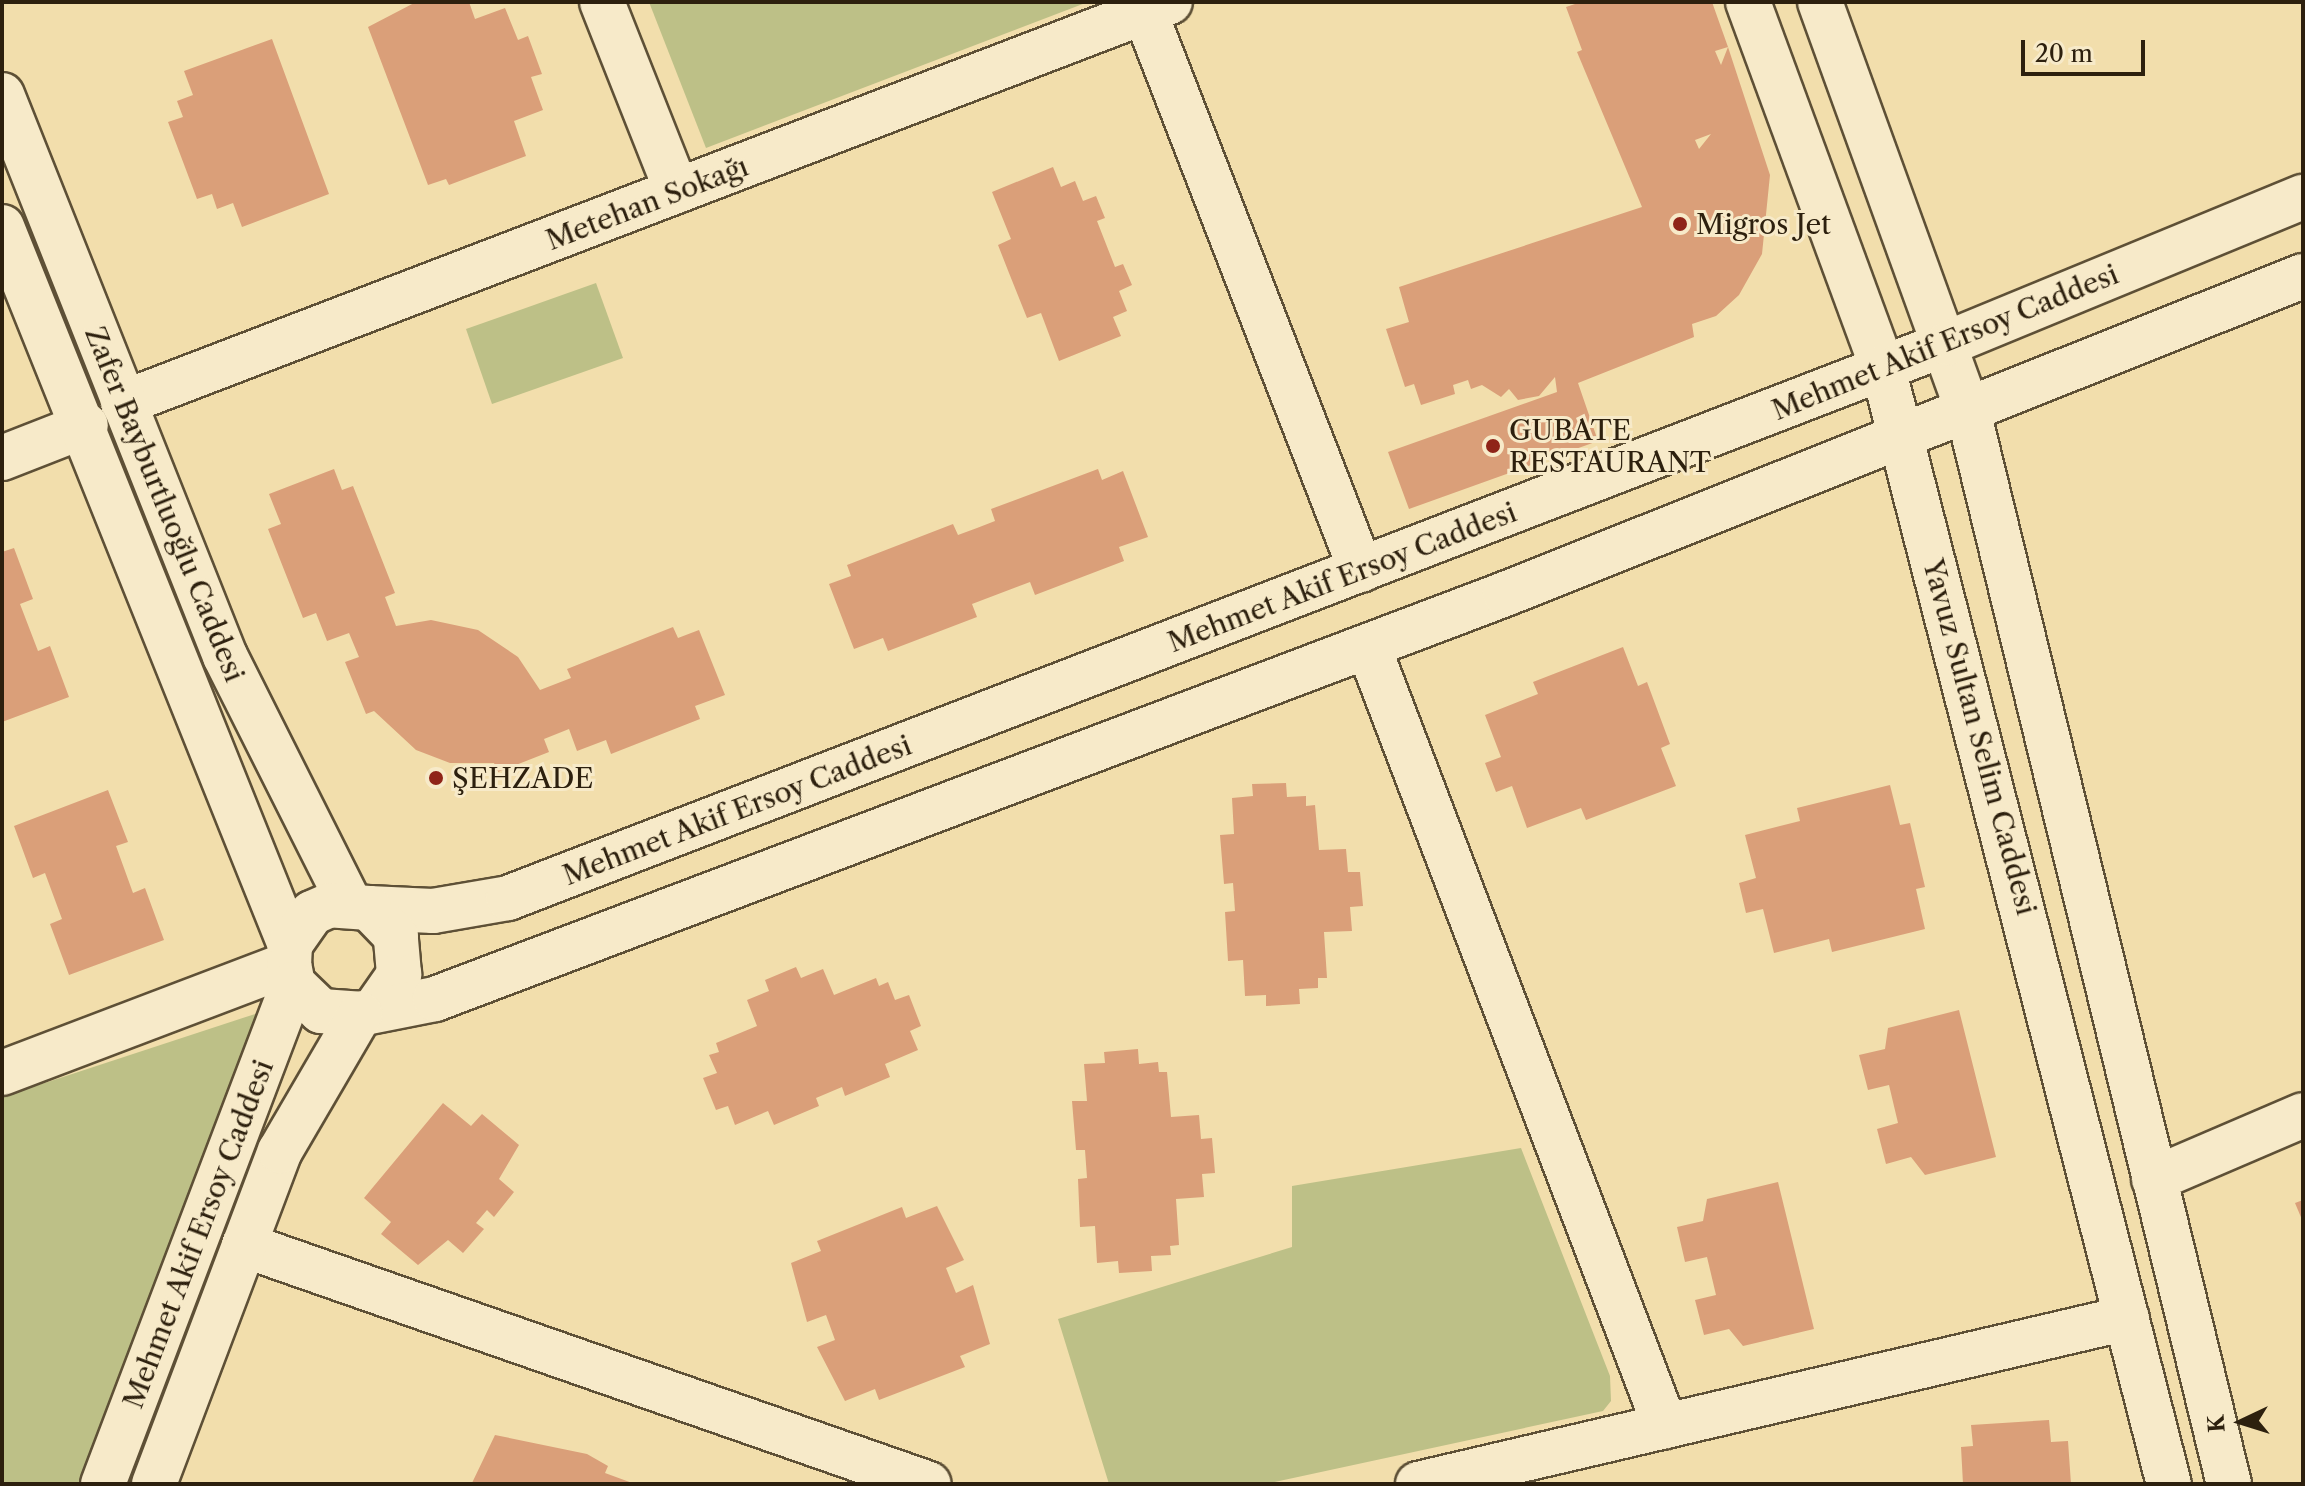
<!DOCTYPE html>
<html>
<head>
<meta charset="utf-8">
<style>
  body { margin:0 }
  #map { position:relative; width:2305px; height:1486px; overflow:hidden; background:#f2deac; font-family:"Libre Caslon Text",serif }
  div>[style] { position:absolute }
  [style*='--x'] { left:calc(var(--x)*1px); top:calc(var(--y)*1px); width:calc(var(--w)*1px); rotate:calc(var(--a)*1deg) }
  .green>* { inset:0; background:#bdc087 }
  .building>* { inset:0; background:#da9f79 }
  .roads { filter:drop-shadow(2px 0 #5e5036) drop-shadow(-2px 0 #5e5036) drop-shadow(0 2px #5e5036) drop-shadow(0 -2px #5e5036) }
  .minor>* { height:44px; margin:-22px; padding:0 22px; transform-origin:22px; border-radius:22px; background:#f7eac9 }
  .tertiary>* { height:44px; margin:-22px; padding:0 22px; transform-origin:22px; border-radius:22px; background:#f7eac9 }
  .dots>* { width:22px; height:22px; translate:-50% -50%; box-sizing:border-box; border:4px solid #f7eac9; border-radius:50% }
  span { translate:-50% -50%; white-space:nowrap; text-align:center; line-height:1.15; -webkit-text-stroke:6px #f7eac9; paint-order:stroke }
  .street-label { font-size:28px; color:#2d200e }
  .poi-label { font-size:28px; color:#2d200e }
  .left { translate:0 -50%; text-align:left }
  .frame { position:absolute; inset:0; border:4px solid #2d200e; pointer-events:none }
  .north { position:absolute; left:2201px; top:1382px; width:80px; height:80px; -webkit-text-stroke:6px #f7eac9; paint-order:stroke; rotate:266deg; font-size:22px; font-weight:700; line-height:32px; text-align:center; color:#2d200e }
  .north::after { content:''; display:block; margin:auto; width:28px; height:36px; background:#2d200e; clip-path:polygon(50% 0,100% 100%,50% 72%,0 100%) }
  .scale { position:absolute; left:2021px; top:40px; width:124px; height:36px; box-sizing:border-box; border:4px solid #2d200e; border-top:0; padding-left:10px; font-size:24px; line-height:28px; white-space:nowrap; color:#2d200e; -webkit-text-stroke:6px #f7eac9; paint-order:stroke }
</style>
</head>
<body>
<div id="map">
  <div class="green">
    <i style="clip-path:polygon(649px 2px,1088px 2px,706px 148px)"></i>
    <i style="clip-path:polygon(596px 283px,623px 358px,492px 404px,466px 329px)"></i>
    <i style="clip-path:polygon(264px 1011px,88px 1484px,2px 1484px,2px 1097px)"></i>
    <i style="clip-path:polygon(1521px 1148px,1610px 1376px,1611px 1401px,1603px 1411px,1265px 1484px,1109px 1484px,1058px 1319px,1292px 1247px,1292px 1186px)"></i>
  </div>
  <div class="building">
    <i style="clip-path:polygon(416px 2px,469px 2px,475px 19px,505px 8px,518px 40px,528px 36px,542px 74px,531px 77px,543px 110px,514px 121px,526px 156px,449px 185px,446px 179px,428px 185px,368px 27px)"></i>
    <i style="clip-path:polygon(evenodd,1581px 2px,1712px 2px,1728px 47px,1715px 51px,1721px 65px,1728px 47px,1770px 175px,1762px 254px,1739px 295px,1716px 316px,1692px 324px,1694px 337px,1578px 383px,1598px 441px,1409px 509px,1388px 452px,1557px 392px,1555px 377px,1539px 396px,1518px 400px,1509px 389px,1501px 397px,1482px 385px,1471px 389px,1468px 380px,1453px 385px,1455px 394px,1421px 405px,1414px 384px,1405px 387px,1386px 329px,1409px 322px,1399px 287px,1642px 207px,1577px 52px,1582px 50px,1566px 7px,1581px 2px,1711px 134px,1699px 149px,1695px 140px,1711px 134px)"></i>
    <i style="clip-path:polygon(272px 39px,329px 194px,242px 227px,233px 203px,217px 209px,212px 194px,197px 199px,168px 122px,183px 117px,177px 101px,193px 95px,184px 71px)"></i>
    <i style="clip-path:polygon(1053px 167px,1061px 187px,1075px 181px,1083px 201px,1096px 196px,1105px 218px,1097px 221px,1115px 267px,1123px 264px,1132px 285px,1119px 291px,1127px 311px,1113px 317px,1121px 336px,1059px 361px,1041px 313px,1027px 318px,1009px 273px,998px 245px,1011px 239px,992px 192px)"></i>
    <i style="clip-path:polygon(334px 469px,342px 490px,353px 486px,395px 593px,385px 597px,396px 626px,431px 620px,478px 630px,518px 657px,540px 690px,571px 678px,567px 669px,673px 627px,678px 638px,699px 630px,725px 695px,695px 706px,700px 719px,611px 754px,606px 740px,577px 751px,569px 729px,544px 739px,549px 752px,498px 772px,494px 763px,450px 763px,416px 750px,374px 711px,366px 714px,345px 662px,359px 657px,349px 633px,327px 641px,316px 613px,303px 618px,268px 529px,281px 524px,269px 494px)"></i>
    <i style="clip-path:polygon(1098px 469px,1102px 480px,1123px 471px,1148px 537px,1119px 547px,1124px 561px,1035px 595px,1030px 582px,972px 604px,977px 617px,888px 651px,883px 638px,854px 649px,829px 584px,851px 576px,847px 565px,953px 524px,958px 535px,977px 528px,995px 521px,991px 509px)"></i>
    <i style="clip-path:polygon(14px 548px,33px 599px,20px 604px,38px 651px,50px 646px,69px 697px,2px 722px,2px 552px)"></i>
    <i style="clip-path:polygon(1623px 647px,1638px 686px,1647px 682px,1670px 744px,1661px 748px,1676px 786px,1586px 820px,1581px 808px,1527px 828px,1512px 786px,1496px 792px,1485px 763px,1501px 757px,1485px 715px,1538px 694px,1533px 682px)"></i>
    <i style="clip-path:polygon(1286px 783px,1287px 797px,1306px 796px,1306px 806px,1315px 805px,1319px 850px,1346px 849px,1348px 872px,1360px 872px,1363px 906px,1350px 907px,1352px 931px,1324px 932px,1327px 978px,1318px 978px,1318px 988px,1299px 989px,1300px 1004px,1266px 1006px,1266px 995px,1245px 996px,1243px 960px,1228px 961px,1225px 912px,1235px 911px,1233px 883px,1224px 884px,1220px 835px,1234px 834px,1232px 798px,1253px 796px,1252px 784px)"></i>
    <i style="clip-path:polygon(1890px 785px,1900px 825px,1910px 823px,1925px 887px,1916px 889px,1925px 929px,1832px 952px,1829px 939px,1774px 953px,1763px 909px,1746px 913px,1739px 883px,1756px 878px,1745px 835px,1800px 821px,1797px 808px)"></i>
    <i style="clip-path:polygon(108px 790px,128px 842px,116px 846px,133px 893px,145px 888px,164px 940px,69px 975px,50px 924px,62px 919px,45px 873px,33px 878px,14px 826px)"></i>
    <i style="clip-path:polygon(796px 967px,801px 978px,823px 969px,834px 995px,876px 978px,879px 986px,888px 982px,895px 1000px,909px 995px,921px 1026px,910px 1031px,918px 1050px,885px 1064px,890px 1077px,845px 1096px,842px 1087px,816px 1098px,819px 1106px,774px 1125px,768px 1111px,735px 1125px,728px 1106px,716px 1110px,703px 1078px,717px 1073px,709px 1055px,719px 1052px,716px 1043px,757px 1026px,747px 1000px,769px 991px,765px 980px)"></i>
    <i style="clip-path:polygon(1959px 1010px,1996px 1157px,1925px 1175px,1911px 1157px,1886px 1164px,1877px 1129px,1898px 1123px,1889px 1085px,1868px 1090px,1859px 1055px,1885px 1049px,1888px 1028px)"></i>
    <i style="clip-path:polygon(1138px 1049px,1139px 1064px,1158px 1062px,1159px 1072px,1167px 1072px,1171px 1117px,1199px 1115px,1201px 1139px,1212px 1138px,1215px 1173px,1202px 1174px,1204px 1197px,1176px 1199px,1179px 1245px,1170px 1246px,1171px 1255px,1151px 1256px,1152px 1271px,1119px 1273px,1118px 1261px,1097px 1263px,1095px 1226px,1080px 1227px,1078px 1179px,1087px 1178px,1085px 1150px,1076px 1150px,1072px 1101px,1087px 1101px,1084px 1064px,1105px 1063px,1104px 1052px)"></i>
    <i style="clip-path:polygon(443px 1103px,471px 1126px,482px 1114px,519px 1145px,499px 1179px,514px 1192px,494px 1217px,487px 1210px,476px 1223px,484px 1229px,463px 1253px,448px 1240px,418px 1265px,381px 1234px,391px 1222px,364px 1198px)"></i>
    <i style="clip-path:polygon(1778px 1182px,1814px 1329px,1743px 1346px,1729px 1329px,1704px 1335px,1695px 1300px,1716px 1295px,1707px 1257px,1685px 1262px,1677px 1227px,1703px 1221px,1707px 1199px)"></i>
    <i style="clip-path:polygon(2303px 1200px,2303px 1222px,2295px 1203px)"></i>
    <i style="clip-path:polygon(937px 1206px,964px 1260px,946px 1268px,956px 1293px,973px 1285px,990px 1344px,960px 1356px,965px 1367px,879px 1400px,875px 1389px,845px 1401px,817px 1347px,835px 1340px,826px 1315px,807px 1322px,791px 1263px,821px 1251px,817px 1241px,902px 1207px,906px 1218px)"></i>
    <i style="clip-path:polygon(2049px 1420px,2051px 1442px,2068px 1441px,2071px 1484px,1963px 1484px,1961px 1447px,1973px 1446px,1971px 1425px)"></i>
    <i style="clip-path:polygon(495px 1435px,587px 1454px,608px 1466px,605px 1473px,635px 1484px,472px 1483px)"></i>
  </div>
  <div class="roads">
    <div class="minor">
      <i style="--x:602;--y:2;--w:203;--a:68.4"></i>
      <i style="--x:1141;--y:2;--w:609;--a:68.83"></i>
      <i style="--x:123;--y:403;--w:1121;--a:-20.96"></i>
      <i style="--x:2;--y:458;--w:90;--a:-21.4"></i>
      <i style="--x:1368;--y:646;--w:835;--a:69.15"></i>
      <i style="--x:2;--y:1073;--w:307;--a:-20.8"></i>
      <i style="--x:2154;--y:1179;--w:162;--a:-23.2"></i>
      <i style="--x:244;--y:1245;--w:725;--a:19.23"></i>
      <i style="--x:1418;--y:1484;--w:728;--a:-13.18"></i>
    </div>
    <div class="tertiary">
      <i style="--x:1748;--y:2;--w:390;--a:69.8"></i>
      <i style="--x:1883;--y:368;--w:1152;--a:75.63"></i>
      <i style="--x:1820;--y:2;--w:435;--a:70.1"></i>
      <i style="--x:1968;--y:411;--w:1104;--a:76.33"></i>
      <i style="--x:2;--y:95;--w:604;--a:68.32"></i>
      <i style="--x:225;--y:656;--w:278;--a:63.3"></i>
      <i style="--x:2;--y:227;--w:774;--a:68.14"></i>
      <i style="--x:369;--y:908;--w:64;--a:2.7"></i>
      <i style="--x:433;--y:911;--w:76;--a:-9.8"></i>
      <i style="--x:508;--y:898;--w:1543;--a:-21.08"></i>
      <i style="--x:1948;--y:343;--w:384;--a:-22.4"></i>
      <i style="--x:377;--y:1006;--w:39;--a:-55"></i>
      <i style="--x:399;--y:974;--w:38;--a:-95"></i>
      <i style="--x:396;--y:936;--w:39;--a:-134"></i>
      <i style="--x:369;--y:908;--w:39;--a:-176"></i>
      <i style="--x:330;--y:905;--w:20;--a:156"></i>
      <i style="--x:312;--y:913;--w:39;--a:125"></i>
      <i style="--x:290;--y:945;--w:19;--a:93"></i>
      <i style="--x:289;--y:964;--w:20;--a:79"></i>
      <i style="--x:293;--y:984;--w:39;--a:44"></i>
      <i style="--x:321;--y:1011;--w:39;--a:4"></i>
      <i style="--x:360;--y:1014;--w:76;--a:-11.3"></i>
      <i style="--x:435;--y:999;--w:1144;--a:-20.73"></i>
      <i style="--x:1505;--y:594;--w:859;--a:-21.73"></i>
      <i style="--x:103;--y:1484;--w:535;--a:-69.19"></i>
      <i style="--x:154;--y:1484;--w:356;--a:-69.3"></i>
      <i style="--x:280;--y:1151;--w:159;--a:-59.7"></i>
    </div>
  </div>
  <div class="dots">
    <i style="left:1680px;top:224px;background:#8f2418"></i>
    <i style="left:1493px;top:446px;background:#8f2418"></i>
    <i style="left:436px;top:778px;background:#8f2418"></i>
  </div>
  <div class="street-label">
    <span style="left:647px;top:203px;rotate:-21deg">Metehan Sokağı</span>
    <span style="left:1945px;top:342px;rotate:-22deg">Mehmet Akif Ersoy Caddesi</span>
    <span style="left:165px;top:504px;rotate:68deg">Zafer Bayburtluoğlu Caddesi</span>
    <span style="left:1342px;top:577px;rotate:-21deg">Mehmet Akif Ersoy Caddesi</span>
    <span style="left:1980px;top:737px;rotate:75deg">Yavuz Sultan Selim Caddesi</span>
    <span style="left:737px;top:810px;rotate:-21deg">Mehmet Akif Ersoy Caddesi</span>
    <span style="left:198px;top:1234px;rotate:-69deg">Mehmet Akif Ersoy Caddesi</span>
  </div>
  <div class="poi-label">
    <span class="left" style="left:1696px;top:224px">Migros Jet</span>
    <span class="left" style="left:1509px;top:446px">GUBATE<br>RESTAURANT</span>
    <span class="left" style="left:452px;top:778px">ŞEHZADE</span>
  </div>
  <div class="frame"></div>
  <div class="north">K</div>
  <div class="scale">20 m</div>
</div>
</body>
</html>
